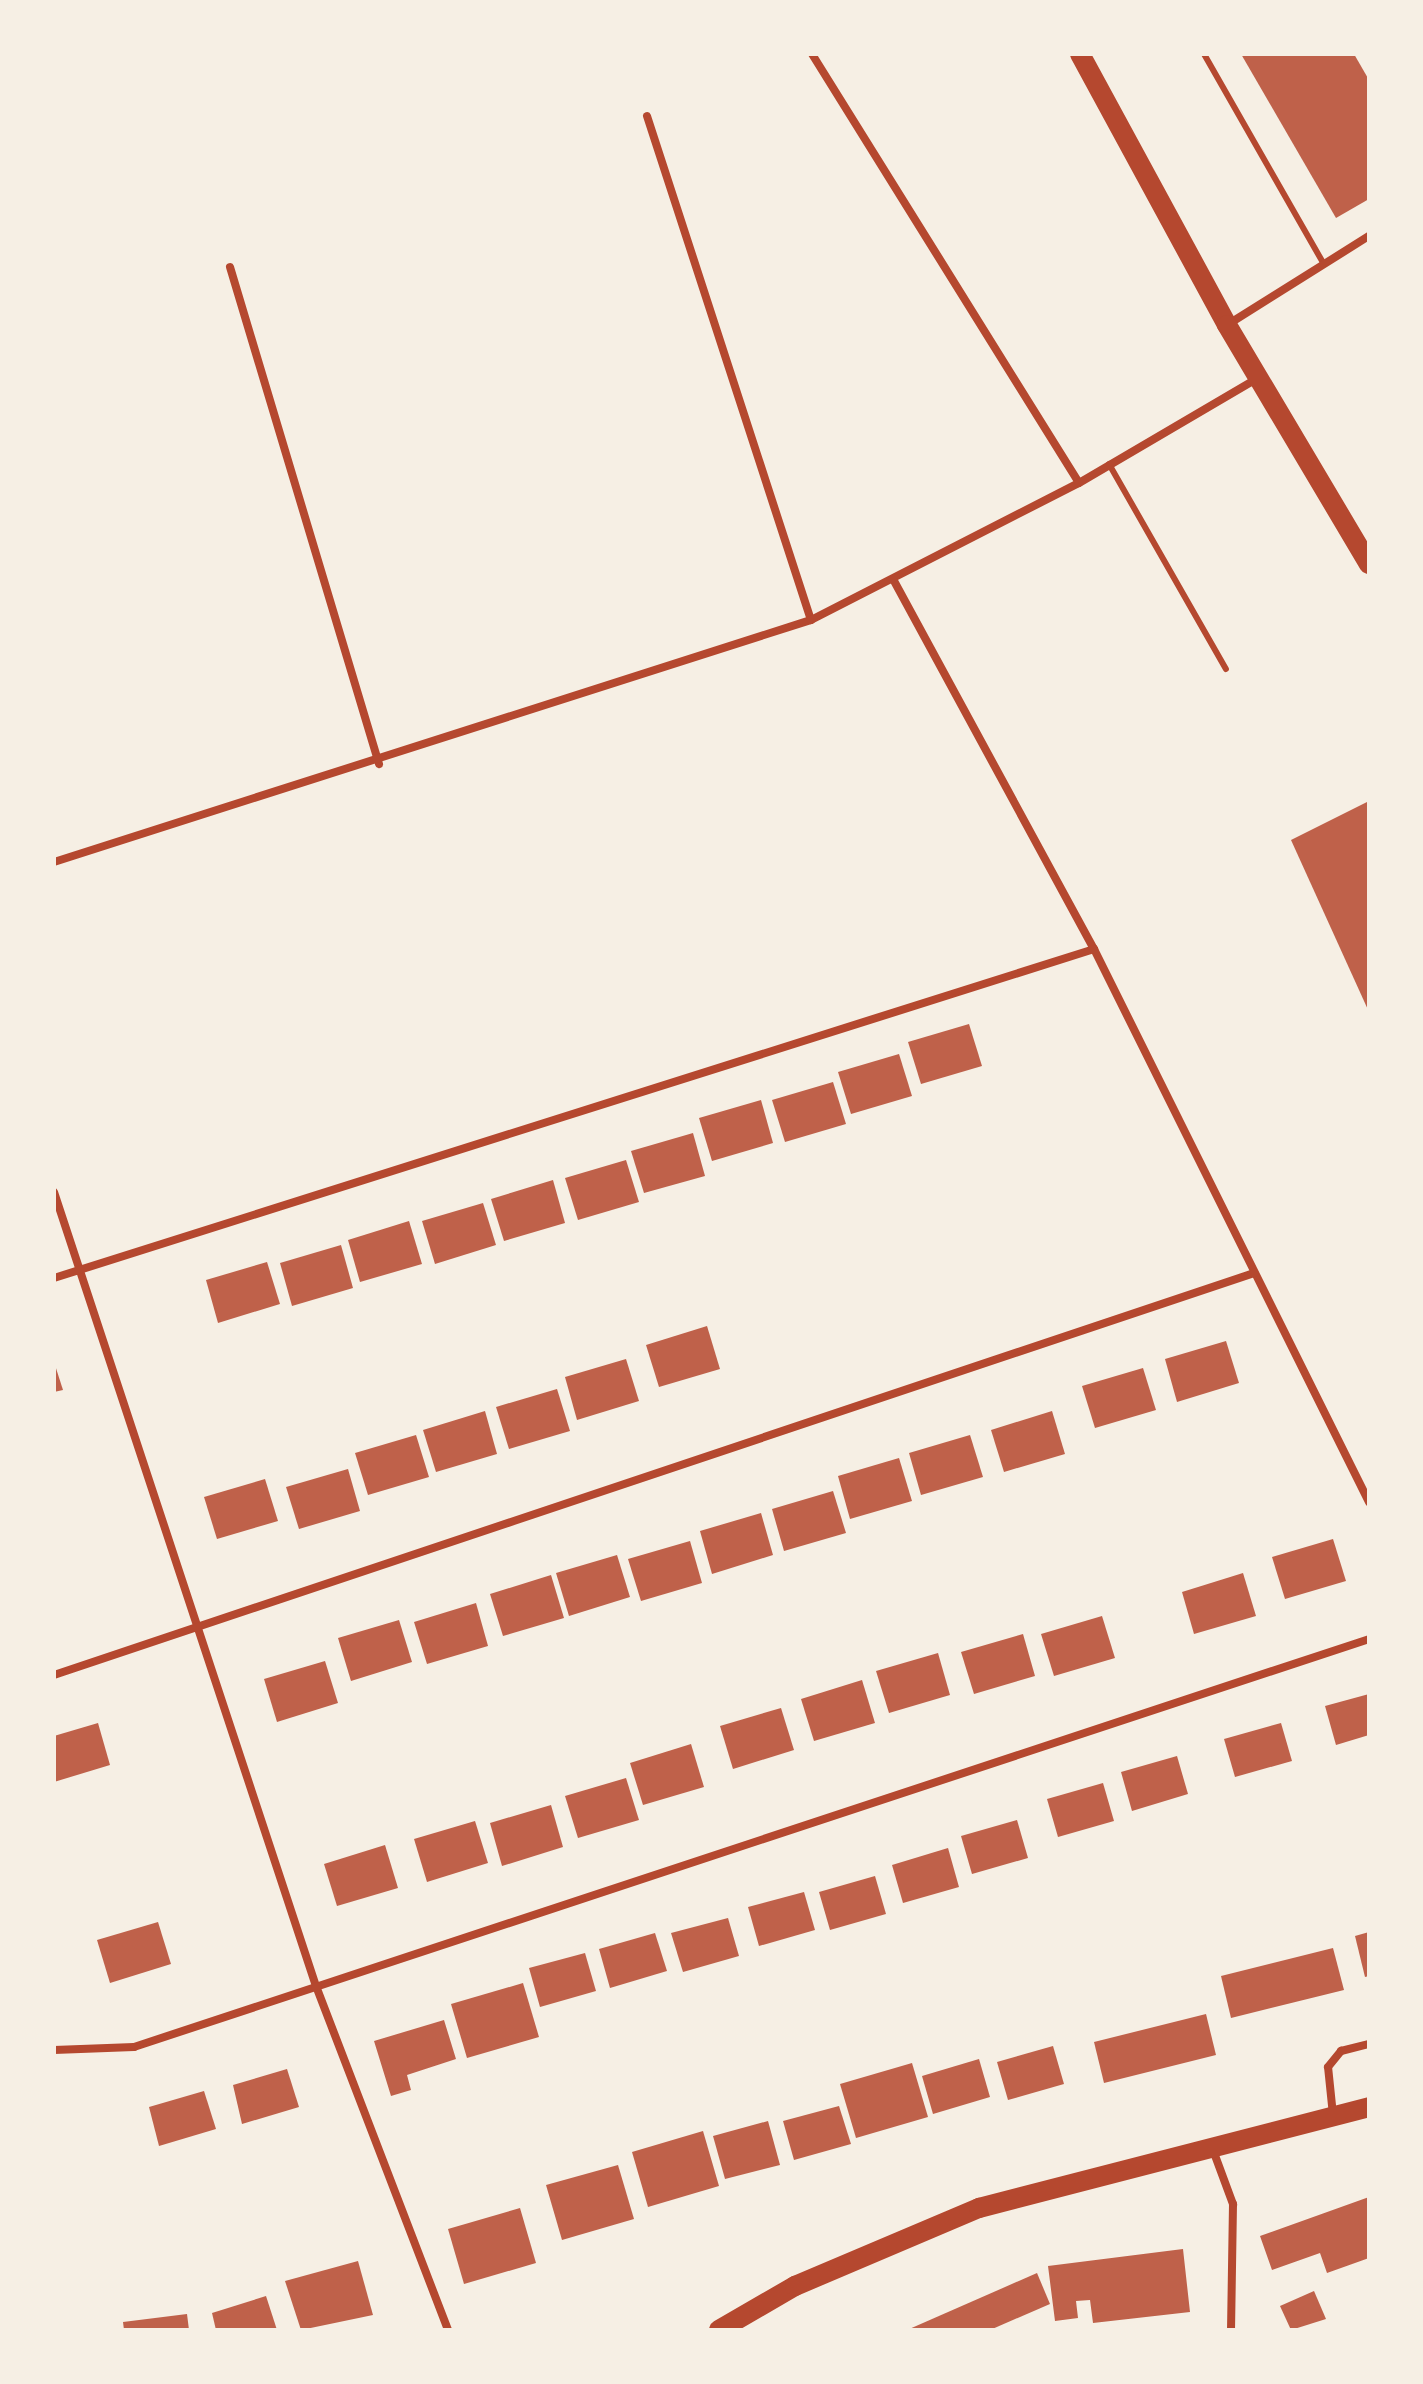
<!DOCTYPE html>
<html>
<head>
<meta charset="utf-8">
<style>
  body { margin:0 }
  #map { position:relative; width:1423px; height:2384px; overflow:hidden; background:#f6efe4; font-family:"Titillium Web",sans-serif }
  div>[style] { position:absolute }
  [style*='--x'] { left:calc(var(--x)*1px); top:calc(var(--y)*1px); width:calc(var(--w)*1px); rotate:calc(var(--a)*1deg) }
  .building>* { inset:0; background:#bf614a }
  .service>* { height:6px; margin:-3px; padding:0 3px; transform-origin:3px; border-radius:3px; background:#b5482f }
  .minor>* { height:8px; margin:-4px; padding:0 4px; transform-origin:4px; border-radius:4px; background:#b5482f }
  .primary>* { height:20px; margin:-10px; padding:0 10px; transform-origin:10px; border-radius:10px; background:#b5482f }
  span { translate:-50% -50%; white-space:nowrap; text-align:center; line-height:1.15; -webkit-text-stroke:7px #f6efe4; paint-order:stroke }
  .frame { position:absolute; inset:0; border:56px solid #f6efe4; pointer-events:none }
</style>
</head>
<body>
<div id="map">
  <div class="building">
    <i style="clip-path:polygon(1241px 54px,1354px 54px,1369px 80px,1369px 199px,1336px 218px)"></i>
    <i style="clip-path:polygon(1369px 801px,1369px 1012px,1291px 840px)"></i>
    <i style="clip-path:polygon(969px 1024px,982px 1066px,921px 1084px,908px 1042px)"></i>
    <i style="clip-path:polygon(899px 1054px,912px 1096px,851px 1114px,838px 1072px)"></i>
    <i style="clip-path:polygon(833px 1082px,846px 1124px,785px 1142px,772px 1100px)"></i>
    <i style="clip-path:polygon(761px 1100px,773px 1143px,712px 1161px,699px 1118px)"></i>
    <i style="clip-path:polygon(693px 1133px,705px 1176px,644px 1193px,631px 1151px)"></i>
    <i style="clip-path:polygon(626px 1160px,639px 1202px,578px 1220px,565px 1178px)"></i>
    <i style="clip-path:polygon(553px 1180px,565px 1223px,504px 1241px,491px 1199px)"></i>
    <i style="clip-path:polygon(483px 1203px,496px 1245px,435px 1264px,422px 1221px)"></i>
    <i style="clip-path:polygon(409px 1221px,422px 1264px,360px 1282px,348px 1240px)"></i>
    <i style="clip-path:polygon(341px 1245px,353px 1288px,292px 1306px,280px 1263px)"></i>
    <i style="clip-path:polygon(267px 1262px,280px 1304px,218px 1323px,206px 1280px)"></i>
    <i style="clip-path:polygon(707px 1326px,720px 1369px,659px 1387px,646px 1345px)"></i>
    <i style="clip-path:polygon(1226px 1341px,1239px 1383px,1177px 1402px,1165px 1359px)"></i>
    <i style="clip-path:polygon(626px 1359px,639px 1401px,577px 1420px,565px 1377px)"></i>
    <i style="clip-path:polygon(54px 1362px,63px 1390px,54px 1392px)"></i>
    <i style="clip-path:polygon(1143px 1368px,1156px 1410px,1095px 1428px,1082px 1386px)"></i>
    <i style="clip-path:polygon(557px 1389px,570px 1431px,509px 1449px,496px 1407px)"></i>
    <i style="clip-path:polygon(485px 1411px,497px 1454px,436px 1472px,423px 1430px)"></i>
    <i style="clip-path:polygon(1052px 1411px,1065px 1454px,1004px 1472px,991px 1430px)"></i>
    <i style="clip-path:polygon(416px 1435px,429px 1477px,368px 1495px,355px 1453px)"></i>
    <i style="clip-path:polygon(970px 1435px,983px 1477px,921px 1495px,909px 1453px)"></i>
    <i style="clip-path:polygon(899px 1458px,912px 1501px,850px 1519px,838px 1476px)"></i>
    <i style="clip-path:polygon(348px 1469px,360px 1511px,299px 1529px,286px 1487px)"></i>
    <i style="clip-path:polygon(265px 1479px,278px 1521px,217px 1539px,204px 1497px)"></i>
    <i style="clip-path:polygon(833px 1491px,846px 1533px,784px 1551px,772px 1509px)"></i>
    <i style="clip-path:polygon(761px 1513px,773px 1555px,712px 1574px,700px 1531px)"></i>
    <i style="clip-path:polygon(1333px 1539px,1346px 1581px,1285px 1599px,1272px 1557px)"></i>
    <i style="clip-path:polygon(690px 1541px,702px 1583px,641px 1601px,628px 1559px)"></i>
    <i style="clip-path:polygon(617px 1555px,630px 1597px,569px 1616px,556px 1573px)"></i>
    <i style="clip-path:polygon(1243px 1573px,1256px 1616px,1194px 1634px,1182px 1592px)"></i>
    <i style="clip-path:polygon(551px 1575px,564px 1618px,503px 1636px,490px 1594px)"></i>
    <i style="clip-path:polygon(476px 1603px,488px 1646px,427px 1664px,414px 1622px)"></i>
    <i style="clip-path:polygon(1102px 1616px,1115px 1658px,1054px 1676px,1041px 1634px)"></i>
    <i style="clip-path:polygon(399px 1620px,412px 1662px,351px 1681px,338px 1638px)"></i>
    <i style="clip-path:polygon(1023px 1634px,1035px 1676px,974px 1694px,961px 1652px)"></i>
    <i style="clip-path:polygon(938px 1653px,950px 1695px,889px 1713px,876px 1671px)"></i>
    <i style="clip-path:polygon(325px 1661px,338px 1703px,277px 1722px,264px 1679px)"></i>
    <i style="clip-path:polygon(862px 1680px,875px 1723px,814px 1741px,801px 1699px)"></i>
    <i style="clip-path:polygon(1369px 1694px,1369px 1735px,1336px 1745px,1325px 1706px)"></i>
    <i style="clip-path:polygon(781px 1708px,794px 1750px,733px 1769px,720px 1726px)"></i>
    <i style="clip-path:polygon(98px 1723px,110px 1765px,54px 1782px,54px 1736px)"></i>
    <i style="clip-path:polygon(1281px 1723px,1292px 1761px,1235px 1777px,1224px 1739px)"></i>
    <i style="clip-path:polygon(691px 1744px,704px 1787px,643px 1805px,630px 1763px)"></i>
    <i style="clip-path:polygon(1177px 1756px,1188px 1794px,1132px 1811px,1121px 1772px)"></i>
    <i style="clip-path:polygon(626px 1778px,639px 1820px,578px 1838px,565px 1796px)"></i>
    <i style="clip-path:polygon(1103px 1783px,1114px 1821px,1058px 1837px,1047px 1799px)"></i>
    <i style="clip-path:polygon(551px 1805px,563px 1847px,502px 1866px,490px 1823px)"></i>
    <i style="clip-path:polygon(1017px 1820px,1028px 1858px,972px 1874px,961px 1836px)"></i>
    <i style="clip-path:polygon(475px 1821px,488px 1863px,427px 1882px,414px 1839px)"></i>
    <i style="clip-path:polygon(385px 1845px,398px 1888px,337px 1906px,324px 1864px)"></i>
    <i style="clip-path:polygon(948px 1848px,959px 1887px,903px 1903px,892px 1865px)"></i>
    <i style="clip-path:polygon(875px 1876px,886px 1914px,830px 1930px,819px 1892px)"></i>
    <i style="clip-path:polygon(804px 1892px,815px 1930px,759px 1946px,748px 1907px)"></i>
    <i style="clip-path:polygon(728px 1918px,739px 1956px,683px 1972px,671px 1933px)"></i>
    <i style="clip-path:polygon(158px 1922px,171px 1964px,110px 1983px,97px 1940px)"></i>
    <i style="clip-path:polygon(1369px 1932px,1369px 1976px,1365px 1977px,1355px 1936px)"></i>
    <i style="clip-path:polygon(655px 1933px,667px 1971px,610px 1988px,599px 1949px)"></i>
    <i style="clip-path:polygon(1333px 1948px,1344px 1990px,1231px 2018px,1221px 1976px)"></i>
    <i style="clip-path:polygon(585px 1953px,596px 1991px,540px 2007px,529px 1968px)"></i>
    <i style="clip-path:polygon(523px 1983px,539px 2037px,467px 2058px,451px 2004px)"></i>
    <i style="clip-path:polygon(1206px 2014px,1216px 2055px,1104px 2083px,1094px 2042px)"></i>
    <i style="clip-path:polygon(444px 2020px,456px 2059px,407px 2075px,411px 2090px,391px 2096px,374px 2041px)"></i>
    <i style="clip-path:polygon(1053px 2046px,1064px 2084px,1008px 2100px,997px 2062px)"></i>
    <i style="clip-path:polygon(979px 2059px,990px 2097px,933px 2114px,922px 2076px)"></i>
    <i style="clip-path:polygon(912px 2063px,928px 2117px,856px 2138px,840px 2084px)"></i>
    <i style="clip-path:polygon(287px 2069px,299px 2107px,242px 2124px,233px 2085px)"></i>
    <i style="clip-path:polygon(204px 2091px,216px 2129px,159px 2146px,149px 2107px)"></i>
    <i style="clip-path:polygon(839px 2106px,851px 2144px,794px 2160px,783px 2121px)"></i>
    <i style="clip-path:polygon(768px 2121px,780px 2165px,725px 2179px,713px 2136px)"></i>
    <i style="clip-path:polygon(703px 2131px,719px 2186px,648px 2207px,632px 2152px)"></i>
    <i style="clip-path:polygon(618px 2165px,634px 2219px,562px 2240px,546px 2185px)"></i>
    <i style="clip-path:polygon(1369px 2197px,1369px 2258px,1327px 2273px,1320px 2253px,1272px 2270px,1260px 2236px)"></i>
    <i style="clip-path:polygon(520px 2208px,536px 2263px,464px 2284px,448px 2229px)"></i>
    <i style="clip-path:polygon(1183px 2249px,1190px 2312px,1093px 2323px,1090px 2300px,1076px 2301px,1078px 2318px,1055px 2321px,1048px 2266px)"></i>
    <i style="clip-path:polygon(358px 2261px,373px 2315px,301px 2330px,285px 2281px)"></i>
    <i style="clip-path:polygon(1037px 2273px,1050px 2304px,990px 2330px,907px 2330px)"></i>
    <i style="clip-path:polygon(1314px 2291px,1326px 2319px,1291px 2330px,1280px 2306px)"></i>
    <i style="clip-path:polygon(266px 2296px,277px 2330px,216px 2330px,212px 2313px)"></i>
    <i style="clip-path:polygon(187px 2314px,189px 2330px,124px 2330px,123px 2322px)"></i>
  </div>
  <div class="service">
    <i style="--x:1204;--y:54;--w:241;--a:60.3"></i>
    <i style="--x:1109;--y:464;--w:236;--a:60.3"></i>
  </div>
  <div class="minor">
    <i style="--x:812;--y:54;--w:505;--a:58.1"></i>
    <i style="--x:647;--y:116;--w:530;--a:71.98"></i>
    <i style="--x:230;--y:267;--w:519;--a:73.31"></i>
    <i style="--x:1227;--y:325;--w:168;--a:-32.1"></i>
    <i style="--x:893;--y:579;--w:421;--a:61.5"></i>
    <i style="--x:1094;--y:949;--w:618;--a:63.56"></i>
    <i style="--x:54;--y:862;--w:795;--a:-17.73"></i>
    <i style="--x:811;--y:620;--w:301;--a:-27.1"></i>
    <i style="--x:1079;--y:483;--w:208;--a:-30.4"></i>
    <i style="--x:54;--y:1192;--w:836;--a:71.74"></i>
    <i style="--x:316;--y:1986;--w:368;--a:69"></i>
    <i style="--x:54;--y:1278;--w:1091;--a:-17.55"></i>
    <i style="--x:54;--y:1675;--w:1266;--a:-18.52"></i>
    <i style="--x:54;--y:2050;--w:80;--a:-2.1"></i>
    <i style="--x:134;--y:2047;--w:1301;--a:-18.28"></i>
    <i style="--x:1333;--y:2115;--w:48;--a:-95.9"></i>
    <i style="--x:1328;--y:2067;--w:21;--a:-51"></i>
    <i style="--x:1341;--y:2051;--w:29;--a:-14"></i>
    <i style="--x:1213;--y:2150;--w:58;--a:69.7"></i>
    <i style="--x:1233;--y:2204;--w:126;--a:90.9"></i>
  </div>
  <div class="primary">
    <i style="--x:1080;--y:54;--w:308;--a:61.5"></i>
    <i style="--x:1227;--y:325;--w:278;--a:59.3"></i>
    <i style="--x:719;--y:2330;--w:88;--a:-30.1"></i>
    <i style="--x:795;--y:2286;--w:200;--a:-23"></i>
    <i style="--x:979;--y:2208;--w:403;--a:-14.5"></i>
  </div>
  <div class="frame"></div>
</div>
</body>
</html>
